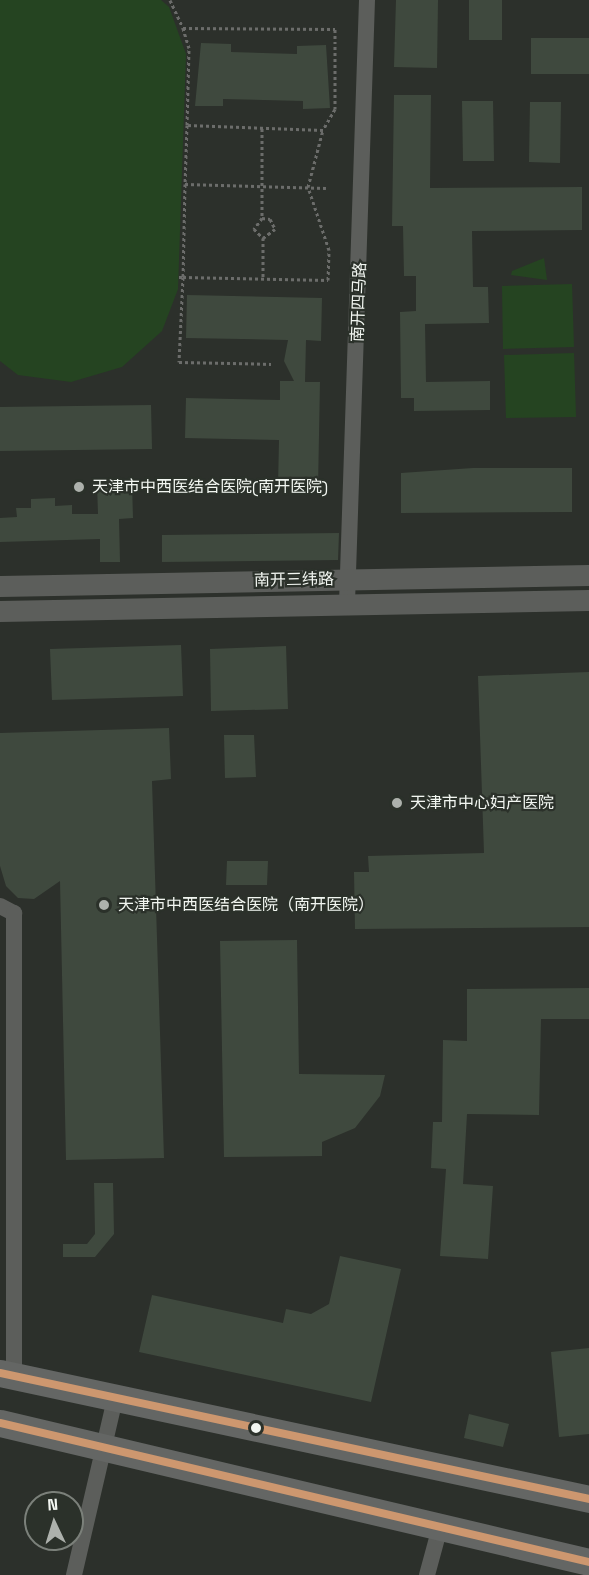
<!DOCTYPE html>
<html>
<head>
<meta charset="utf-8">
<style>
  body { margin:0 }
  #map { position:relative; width:589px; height:1575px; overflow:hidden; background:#2c302b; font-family:"Space Grotesk","Noto Sans SC",sans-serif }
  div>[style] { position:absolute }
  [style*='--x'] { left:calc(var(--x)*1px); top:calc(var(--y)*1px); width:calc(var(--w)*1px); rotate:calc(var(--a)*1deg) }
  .green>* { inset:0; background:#254421 }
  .building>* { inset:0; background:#3f493e }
  .path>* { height:3px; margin-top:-1.5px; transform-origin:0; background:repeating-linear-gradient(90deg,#6c6d6b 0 3px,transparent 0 6px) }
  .minor>* { height:16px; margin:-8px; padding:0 8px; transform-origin:8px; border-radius:8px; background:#5c5e5b }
  .tertiary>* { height:21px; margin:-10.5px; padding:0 10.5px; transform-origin:10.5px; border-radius:10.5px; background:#5c5e5b }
  .primary>* { height:27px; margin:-13.5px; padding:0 13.5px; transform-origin:13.5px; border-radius:13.5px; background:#646664 }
  .bus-1>* { height:8px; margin:-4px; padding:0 4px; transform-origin:4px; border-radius:4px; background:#cd976f }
  .dots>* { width:16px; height:16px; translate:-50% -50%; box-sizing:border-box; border:3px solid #2b312a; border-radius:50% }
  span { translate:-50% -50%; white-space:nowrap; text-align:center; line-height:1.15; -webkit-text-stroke:4.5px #2b312a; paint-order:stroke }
  .street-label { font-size:16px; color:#f2f6f1 }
  .poi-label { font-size:16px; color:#f2f6f1 }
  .left { translate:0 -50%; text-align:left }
  .north { position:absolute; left:24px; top:1491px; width:60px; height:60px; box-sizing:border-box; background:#2b312a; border:2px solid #7b807a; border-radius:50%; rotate:356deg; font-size:16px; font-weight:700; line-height:24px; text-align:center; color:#f2f6f1 }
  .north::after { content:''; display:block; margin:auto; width:21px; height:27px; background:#adb1ac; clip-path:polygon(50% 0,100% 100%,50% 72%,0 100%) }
</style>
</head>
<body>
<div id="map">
  <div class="green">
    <i style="clip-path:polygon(0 0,161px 0,169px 7px,186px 54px,178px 289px,162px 331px,122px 367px,71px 382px,18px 375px,0 361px)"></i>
    <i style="clip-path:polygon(544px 258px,547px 280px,511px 275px,512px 271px)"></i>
    <i style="clip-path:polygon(572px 284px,574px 347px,503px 349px,502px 286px)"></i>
    <i style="clip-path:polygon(574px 353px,576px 417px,506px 418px,504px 355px)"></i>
  </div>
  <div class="building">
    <i style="clip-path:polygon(396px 0,438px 0,437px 68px,394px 67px)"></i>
    <i style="clip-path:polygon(469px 0,502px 0,502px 40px,469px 40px)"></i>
    <i style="clip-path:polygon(531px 38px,589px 38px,589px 74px,531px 74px)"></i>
    <i style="clip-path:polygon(201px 43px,231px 44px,231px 52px,297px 54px,297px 46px,326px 45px,330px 108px,303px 109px,303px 101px,223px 99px,223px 106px,195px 106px)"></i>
    <i style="clip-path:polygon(394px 95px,431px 95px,430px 188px,582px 187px,582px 230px,472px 231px,473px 287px,488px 287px,489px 323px,425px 324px,426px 382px,490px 381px,490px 410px,414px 411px,414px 398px,401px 398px,400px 312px,416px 311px,416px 276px,404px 276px,403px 226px,392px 226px)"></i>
    <i style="clip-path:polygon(462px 101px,493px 101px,494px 161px,463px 161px)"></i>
    <i style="clip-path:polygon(530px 102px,561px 102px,560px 163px,529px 162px)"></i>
    <i style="clip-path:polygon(187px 295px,322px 298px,321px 341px,306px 340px,305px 382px,320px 382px,318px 488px,278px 487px,279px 440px,185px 438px,186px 398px,280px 400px,280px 381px,294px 381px,284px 361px,288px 340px,186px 338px)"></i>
    <i style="clip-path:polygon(151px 405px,152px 449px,0 451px,0 407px)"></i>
    <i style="clip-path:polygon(473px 468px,572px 468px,572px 512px,401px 513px,401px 473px)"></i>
    <i style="clip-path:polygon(132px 483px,133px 518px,119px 519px,120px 562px,100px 562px,100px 539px,0 542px,0 518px,17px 517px,16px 508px,31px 508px,31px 499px,55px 498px,55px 506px,72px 505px,72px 514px,98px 514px,97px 485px)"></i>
    <i style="clip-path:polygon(339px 533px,338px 560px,162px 562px,162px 535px)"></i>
    <i style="clip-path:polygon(181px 645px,183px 696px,52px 700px,50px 649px)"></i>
    <i style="clip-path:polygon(286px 646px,288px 709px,211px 711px,210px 649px)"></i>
    <i style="clip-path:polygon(589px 672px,589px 927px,355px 929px,354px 872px,369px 872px,368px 856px,484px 853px,478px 676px)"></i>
    <i style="clip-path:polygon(169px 728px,171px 779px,152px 781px,164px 1158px,66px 1160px,60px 881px,34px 899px,18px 898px,6px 886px,0 866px,0 733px)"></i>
    <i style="clip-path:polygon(224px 735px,254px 735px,256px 777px,225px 778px)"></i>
    <i style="clip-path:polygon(227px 861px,268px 861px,267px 885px,226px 885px)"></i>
    <i style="clip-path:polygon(297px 940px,299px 1074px,385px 1075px,380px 1096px,355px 1128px,322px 1142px,322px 1156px,224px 1157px,220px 941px)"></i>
    <i style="clip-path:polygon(589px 988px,589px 1019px,541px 1019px,539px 1115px,467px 1114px,463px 1184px,493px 1186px,488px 1259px,440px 1256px,446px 1169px,431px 1168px,433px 1122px,442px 1122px,443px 1040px,467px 1041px,467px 989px)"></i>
    <i style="clip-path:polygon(94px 1183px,113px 1183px,114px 1234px,95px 1257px,63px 1257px,63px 1244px,87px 1244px,95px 1234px)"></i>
    <i style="clip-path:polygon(340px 1256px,401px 1269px,371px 1402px,139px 1352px,152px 1295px,283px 1323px,286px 1309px,311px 1314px,329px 1304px)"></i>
    <i style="clip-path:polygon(589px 1348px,589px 1434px,559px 1437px,551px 1352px)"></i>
    <i style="clip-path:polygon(469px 1414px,509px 1424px,503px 1447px,464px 1438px)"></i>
  </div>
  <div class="path">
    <i style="--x:170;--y:0;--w:31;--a:65"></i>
    <i style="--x:183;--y:28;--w:152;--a:0.4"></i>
    <i style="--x:335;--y:29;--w:80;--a:90"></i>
    <i style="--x:335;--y:109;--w:24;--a:120"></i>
    <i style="--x:323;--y:130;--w:136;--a:-177.9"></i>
    <i style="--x:187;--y:125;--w:77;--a:-88.5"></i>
    <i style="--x:189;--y:48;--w:21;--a:-107"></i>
    <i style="--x:187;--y:125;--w:59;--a:91.9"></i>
    <i style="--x:185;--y:184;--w:141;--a:1.6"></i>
    <i style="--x:262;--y:128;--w:90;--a:90"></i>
    <i style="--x:262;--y:218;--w:14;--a:126"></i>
    <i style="--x:254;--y:229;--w:13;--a:45"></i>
    <i style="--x:263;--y:238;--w:40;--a:90"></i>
    <i style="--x:185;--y:184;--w:93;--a:91.2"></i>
    <i style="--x:183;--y:277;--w:145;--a:1.2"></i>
    <i style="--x:328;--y:280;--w:30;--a:-88"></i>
    <i style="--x:329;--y:250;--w:66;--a:-108.4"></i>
    <i style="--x:308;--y:187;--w:59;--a:-75.3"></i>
    <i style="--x:262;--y:218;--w:8;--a:7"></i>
    <i style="--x:270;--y:219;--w:11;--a:63"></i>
    <i style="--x:275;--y:229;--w:15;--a:143"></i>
    <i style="--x:179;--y:277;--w:4;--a:0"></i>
    <i style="--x:183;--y:277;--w:85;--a:92.7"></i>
    <i style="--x:179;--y:362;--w:92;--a:1.2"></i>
  </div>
  <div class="minor">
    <i style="--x:347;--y:603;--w:603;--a:-88.1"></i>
    <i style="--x:0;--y:906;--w:16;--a:27"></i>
    <i style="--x:14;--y:913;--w:464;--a:90"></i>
    <i style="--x:74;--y:1575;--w:181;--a:-76.9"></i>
    <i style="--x:427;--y:1575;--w:50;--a:-74.8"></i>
  </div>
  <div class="tertiary">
    <i style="--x:0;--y:586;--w:589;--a:-1.07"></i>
    <i style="--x:0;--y:611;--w:589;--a:-1.07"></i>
  </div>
  <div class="primary">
    <i style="--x:0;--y:1373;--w:602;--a:12.07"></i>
    <i style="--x:0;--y:1423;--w:605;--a:13.28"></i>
  </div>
  <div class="bus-1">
    <i style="--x:0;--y:1373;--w:602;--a:12.07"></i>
    <i style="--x:0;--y:1423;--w:605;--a:13.28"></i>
  </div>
  <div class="dots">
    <i style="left:79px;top:487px;background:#adb1ac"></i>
    <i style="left:397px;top:803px;background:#adb1ac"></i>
    <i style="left:104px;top:905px;background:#adb1ac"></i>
    <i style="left:256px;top:1428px;background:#f2f6f1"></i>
  </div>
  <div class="street-label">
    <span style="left:359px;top:302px;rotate:-88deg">南开四马路</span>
    <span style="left:294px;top:580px;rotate:-1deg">南开三纬路</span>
  </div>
  <div class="poi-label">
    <span class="left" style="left:92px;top:487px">天津市中西医结合医院(南开医院)</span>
    <span class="left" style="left:410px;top:803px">天津市中心妇产医院</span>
    <span class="left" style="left:118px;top:905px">天津市中西医结合医院（南开医院）</span>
  </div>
  <div class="north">N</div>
</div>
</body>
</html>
